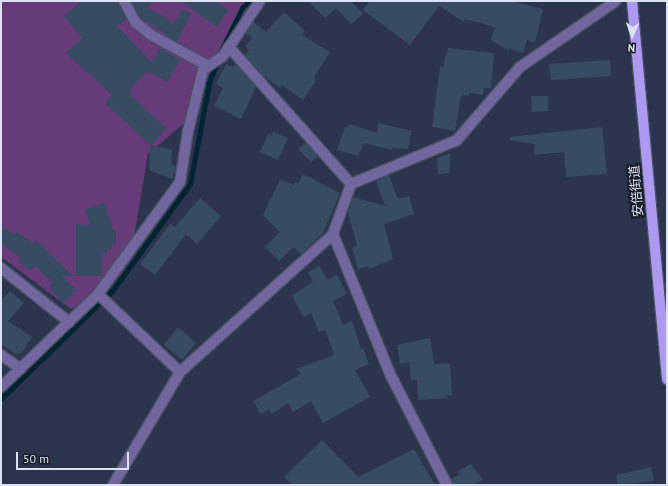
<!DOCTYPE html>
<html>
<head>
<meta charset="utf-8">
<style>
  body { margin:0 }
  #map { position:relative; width:668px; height:486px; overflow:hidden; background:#2d344d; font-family:"PT Sans","Noto Sans JP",sans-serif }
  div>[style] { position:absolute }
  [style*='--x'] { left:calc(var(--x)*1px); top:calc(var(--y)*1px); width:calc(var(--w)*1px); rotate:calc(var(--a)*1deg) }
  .green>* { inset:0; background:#653c78 }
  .stream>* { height:4.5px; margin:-2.25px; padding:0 2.25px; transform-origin:2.25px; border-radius:2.25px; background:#002432 }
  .building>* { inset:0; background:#374c62 }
  .roads { filter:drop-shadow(1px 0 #495067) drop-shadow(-1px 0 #495067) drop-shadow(0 1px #495067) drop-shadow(0 -1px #495067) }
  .minor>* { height:10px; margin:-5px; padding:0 5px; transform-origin:5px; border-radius:5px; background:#72679c }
  .major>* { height:10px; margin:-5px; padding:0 5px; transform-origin:5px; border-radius:5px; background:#ad9af0 }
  span { translate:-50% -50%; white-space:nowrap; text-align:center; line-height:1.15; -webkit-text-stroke:4px #191d28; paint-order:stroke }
  .street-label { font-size:13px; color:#dce2f2 }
  .frame { position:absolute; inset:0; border:2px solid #dce2f2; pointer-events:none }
  .north { position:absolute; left:612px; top:16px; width:40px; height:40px; -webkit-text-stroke:3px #191d28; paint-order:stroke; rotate:183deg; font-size:11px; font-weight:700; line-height:16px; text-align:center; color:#dce2f2 }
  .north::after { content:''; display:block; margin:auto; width:14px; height:18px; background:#dce2f2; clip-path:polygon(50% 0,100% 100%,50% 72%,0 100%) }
  .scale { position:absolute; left:16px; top:452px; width:113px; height:18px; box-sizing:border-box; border:2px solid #dce2f2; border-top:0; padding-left:5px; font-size:12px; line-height:14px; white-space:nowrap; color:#dce2f2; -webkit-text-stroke:3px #191d28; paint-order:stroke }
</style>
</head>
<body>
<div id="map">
  <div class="green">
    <i style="clip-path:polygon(1px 1px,253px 1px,219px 50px,189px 119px,148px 154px,131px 255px,98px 297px,71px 309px,1px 257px)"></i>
  </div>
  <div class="stream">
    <i style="--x:220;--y:53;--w:50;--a:-63.9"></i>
    <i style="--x:242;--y:8;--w:10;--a:-45"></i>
    <i style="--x:1;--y:399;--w:156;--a:-44.2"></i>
    <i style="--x:113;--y:290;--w:131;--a:-54"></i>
    <i style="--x:190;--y:184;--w:103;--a:-79.3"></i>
    <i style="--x:209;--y:83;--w:22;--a:-69"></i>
  </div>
  <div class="building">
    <i style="clip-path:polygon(82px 1px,118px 1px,126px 19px,117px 26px,152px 63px,160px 48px,180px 60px,167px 82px,148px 71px,130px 88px,133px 91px,130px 95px,166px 128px,151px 146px,105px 103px,112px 95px,66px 53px,82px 38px,64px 16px)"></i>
    <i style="clip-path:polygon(131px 1px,154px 1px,147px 7px,174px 23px,183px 9px,191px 14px,177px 42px,140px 17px)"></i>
    <i style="clip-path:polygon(181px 1px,215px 1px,228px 10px,217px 27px)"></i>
    <i style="clip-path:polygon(308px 1px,351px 1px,363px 14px,351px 24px,336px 8px,325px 18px)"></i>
    <i style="clip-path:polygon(370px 1px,511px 1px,543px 9px,535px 43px,527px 40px,523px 53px,509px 48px,509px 51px,491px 40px,495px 27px,465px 19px,464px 22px,439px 6px,410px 45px,363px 10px)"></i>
    <i style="clip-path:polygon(284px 12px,305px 31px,302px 35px,330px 52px,314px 77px,315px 82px,303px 100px,282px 85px,280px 88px,262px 75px,245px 55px,249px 50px,245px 46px,252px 38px,246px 33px,253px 22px,266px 32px)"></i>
    <i style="clip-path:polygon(448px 48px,494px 53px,491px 88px,484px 88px,483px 95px,469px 93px,469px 96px,461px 95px,455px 131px,432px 127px,440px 66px,443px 67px)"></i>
    <i style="clip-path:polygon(610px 60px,611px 76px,551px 80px,549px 64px)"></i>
    <i style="clip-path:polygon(226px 64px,233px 67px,236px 64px,256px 87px,241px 119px,214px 106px,223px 88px,216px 84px)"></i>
    <i style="clip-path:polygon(531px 96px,548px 96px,548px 111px,532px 112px)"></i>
    <i style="clip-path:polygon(378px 123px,412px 131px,408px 149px,392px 148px,392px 150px,364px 143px,358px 156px,337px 150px,345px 127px,348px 127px,349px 124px,377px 133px)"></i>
    <i style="clip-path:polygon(602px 127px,607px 174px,566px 177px,564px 152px,534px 155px,535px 144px,510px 140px,510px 137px)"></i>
    <i style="clip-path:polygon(273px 132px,288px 138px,278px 160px,260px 152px,268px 134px,272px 136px)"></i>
    <i style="clip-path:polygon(306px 143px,318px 156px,311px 162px,298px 149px)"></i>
    <i style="clip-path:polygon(150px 146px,172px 149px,171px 164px,176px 166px,172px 179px,149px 170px)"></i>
    <i style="clip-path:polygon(450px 154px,450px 173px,438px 174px,437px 158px)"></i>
    <i style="clip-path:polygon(303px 174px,340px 193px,323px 233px,301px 254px,294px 247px,279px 261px,265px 247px,280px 232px,263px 215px,280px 180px,294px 185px,295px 182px,298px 184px)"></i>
    <i style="clip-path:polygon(389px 175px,397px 197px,399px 199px,409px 196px,414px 214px,384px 224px,393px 259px,369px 269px,368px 266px,358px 269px,352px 248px,357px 246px,348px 212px,353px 197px,385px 206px,376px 181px)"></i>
    <i style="clip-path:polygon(200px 198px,221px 216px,197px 244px,186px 234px,155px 275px,140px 264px,170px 224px,175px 227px)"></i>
    <i style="clip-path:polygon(105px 203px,113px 230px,116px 230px,116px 245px,112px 244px,112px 249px,107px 249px,107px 253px,102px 253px,102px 276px,76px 276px,76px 224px,90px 225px,85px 209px)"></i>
    <i style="clip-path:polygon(1px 226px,14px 235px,16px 232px,33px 243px,36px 240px,73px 276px,62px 276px,76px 290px,63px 304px,49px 287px,53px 283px,35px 266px,30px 271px,18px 260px,21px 258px,1px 244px)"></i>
    <i style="clip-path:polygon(320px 266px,327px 280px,337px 275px,347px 294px,333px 301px,343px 325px,352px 321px,361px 349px,363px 348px,369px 364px,355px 370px,370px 397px,323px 423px,311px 401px,293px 412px,288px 403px,272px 414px,269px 409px,261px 414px,253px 401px,301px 374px,297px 369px,334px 355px,325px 330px,319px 332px,311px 313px,303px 317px,292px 295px,313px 282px,308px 272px)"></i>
    <i style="clip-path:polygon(10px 291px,24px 303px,8px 321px,32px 337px,22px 353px,15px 354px,1px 344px,1px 301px)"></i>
    <i style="clip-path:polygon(178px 327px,196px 343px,182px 360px,164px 345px)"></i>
    <i style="clip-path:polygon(430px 338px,434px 364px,450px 363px,452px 395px,447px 395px,448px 398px,418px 400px,417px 380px,411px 380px,409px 362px,400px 364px,397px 345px)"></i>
    <i style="clip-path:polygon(322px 440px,358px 477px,414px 449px,435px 485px,293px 485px,284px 477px)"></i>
    <i style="clip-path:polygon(471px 464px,483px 480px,473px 485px,453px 485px,451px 479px,459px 475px,457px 472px)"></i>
    <i style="clip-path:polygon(651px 467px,654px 481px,618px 485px,616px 475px)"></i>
  </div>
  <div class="roads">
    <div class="minor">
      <i style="--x:124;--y:1;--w:24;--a:62"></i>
      <i style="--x:135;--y:22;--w:21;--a:39"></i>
      <i style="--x:151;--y:35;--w:65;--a:28.5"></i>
      <i style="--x:229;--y:47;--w:183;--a:48.3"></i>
      <i style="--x:333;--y:234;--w:153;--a:67.8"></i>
      <i style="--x:391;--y:376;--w:123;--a:62.8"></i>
      <i style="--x:1;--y:268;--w:87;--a:38.5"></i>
      <i style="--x:98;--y:294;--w:113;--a:43.6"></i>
      <i style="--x:1;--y:355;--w:24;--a:35"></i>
      <i style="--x:1;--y:387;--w:134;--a:-43.8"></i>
      <i style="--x:98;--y:294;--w:139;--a:-53.8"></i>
      <i style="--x:180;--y:182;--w:52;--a:-81.1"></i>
      <i style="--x:188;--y:131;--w:63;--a:-76.2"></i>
      <i style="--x:203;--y:70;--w:24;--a:-35"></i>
      <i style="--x:223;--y:56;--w:66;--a:-56.1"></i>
      <i style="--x:113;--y:485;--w:131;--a:-59.3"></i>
      <i style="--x:180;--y:372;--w:206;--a:-42"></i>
      <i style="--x:333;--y:234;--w:53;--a:-70.2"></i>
      <i style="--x:351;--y:184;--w:115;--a:-22.5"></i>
      <i style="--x:457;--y:140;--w:96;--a:-49.2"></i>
      <i style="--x:520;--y:67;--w:116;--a:-34.5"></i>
    </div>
    <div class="major">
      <i style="--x:632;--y:1;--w:380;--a:84.7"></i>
    </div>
  </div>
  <div class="street-label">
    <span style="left:637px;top:191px;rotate:-95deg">安倍街道</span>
  </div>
  <div class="frame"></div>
  <div class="north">N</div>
  <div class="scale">50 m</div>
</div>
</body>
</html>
